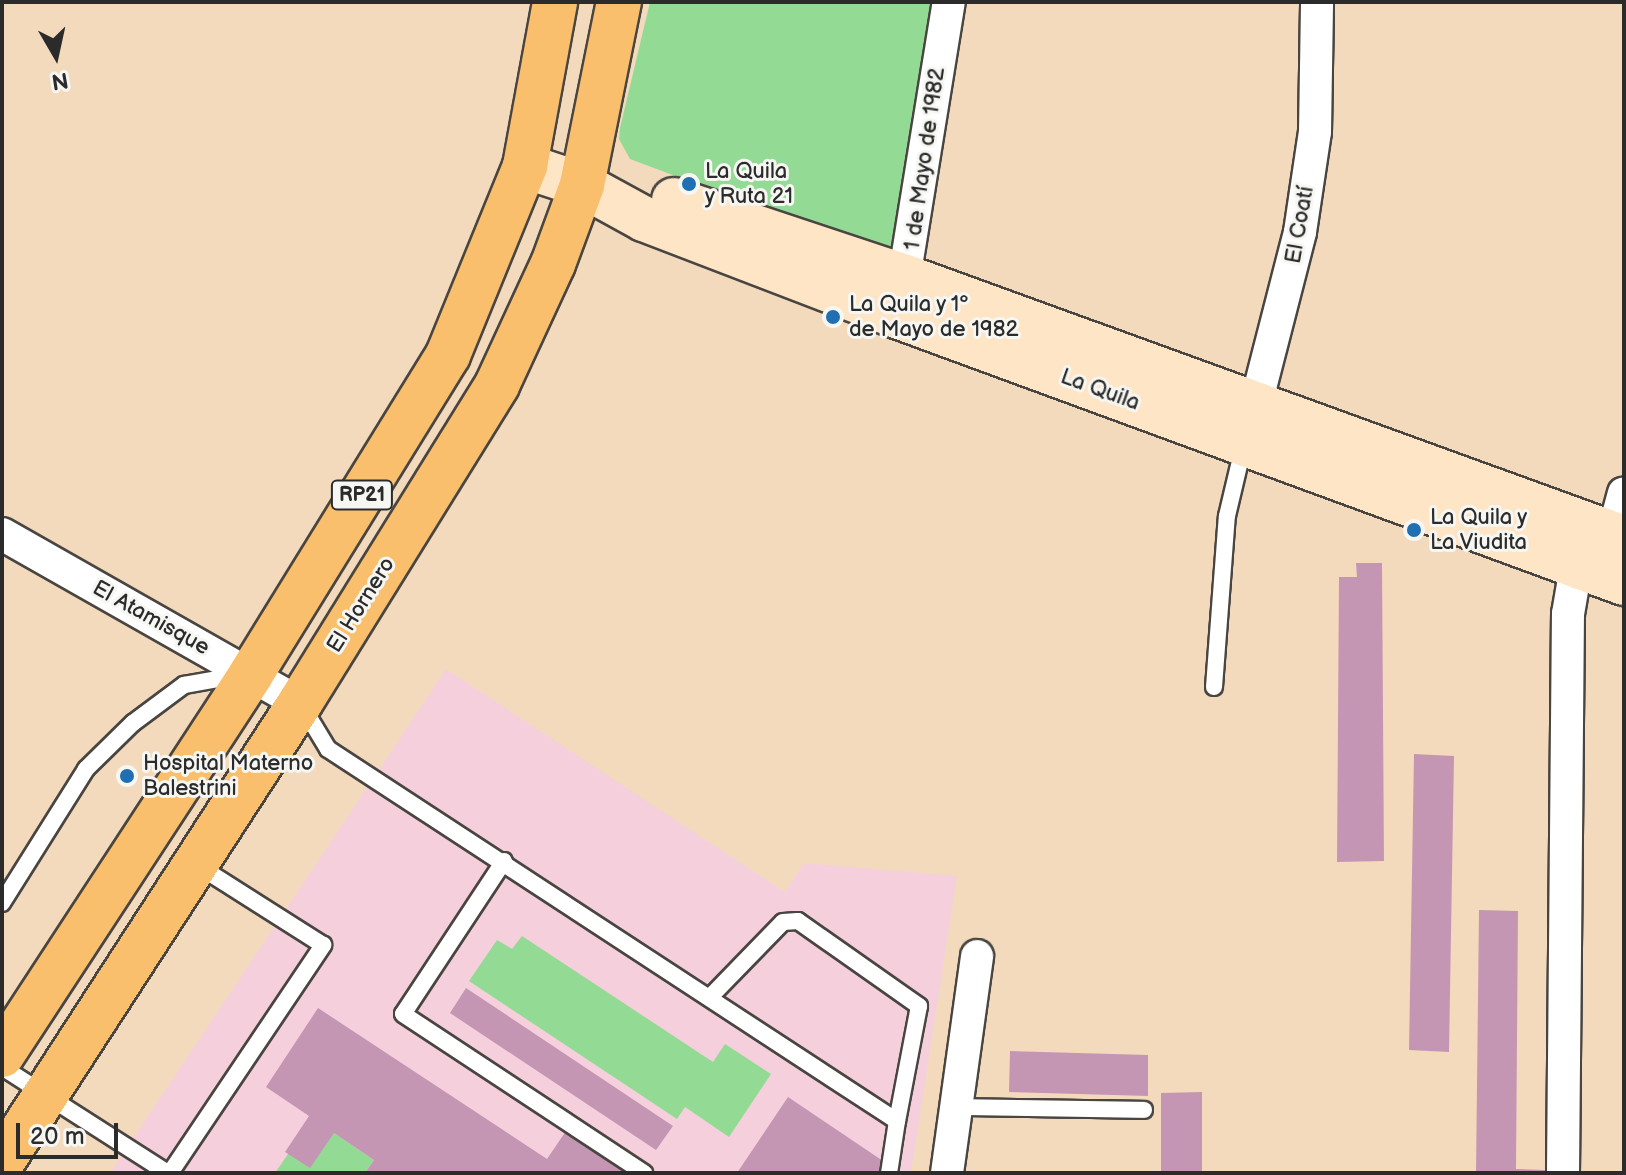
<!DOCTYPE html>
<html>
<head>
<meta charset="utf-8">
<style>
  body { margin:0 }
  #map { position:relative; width:1626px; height:1175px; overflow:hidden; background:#f4dabc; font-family:"Balsamiq Sans",sans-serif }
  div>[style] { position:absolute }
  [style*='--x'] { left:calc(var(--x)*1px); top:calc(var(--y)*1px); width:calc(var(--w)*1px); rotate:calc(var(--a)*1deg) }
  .built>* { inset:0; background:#f5cfdb }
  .green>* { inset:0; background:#93da94 }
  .building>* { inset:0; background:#c596b3 }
  .roads { filter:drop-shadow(2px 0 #494541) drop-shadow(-2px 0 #494541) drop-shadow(0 2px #494541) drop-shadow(0 -2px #494541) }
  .service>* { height:16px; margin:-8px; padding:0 8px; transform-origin:8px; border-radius:8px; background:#fff }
  .minor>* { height:32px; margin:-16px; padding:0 16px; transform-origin:16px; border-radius:16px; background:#fff }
  .secondary>* { height:44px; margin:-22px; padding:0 22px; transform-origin:22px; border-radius:22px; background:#fde5c5 }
  .primary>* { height:44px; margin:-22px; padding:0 22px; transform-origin:22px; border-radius:22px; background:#f9bf6d }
  .dots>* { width:22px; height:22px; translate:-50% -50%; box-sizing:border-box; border:4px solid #f6f6f2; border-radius:50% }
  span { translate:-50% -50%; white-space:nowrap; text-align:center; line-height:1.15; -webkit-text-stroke:6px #f6f6f2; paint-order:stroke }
  .shield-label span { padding:2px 6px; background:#f6f6f2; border:2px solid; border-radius:6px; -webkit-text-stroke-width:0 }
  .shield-label { font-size:20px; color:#2b2b2b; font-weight:700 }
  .street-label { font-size:22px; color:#2b2b2b }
  .poi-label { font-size:22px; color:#2b2b2b }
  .left { translate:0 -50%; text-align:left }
  .frame { position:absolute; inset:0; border:4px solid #2b2b2b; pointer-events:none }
  .north { position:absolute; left:16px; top:16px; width:80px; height:80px; -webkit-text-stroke:6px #f6f6f2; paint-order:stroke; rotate:171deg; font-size:22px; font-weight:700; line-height:32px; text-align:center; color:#2b2b2b }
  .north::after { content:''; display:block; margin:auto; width:28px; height:36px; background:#2b2b2b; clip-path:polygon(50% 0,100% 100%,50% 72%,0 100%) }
  .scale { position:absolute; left:16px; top:1123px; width:102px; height:36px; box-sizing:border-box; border:4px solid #2b2b2b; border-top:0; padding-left:10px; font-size:24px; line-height:28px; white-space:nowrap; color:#2b2b2b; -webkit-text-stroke:6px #f6f6f2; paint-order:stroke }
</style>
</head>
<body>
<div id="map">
  <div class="built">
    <i style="clip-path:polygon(446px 669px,785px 892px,804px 863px,957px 876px,911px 1173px,110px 1173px)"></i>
  </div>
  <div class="green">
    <i style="clip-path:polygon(650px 2px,931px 2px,893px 250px,881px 253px,630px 159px,619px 139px,620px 128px)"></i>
    <i style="clip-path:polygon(522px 936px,713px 1062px,725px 1044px,771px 1074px,729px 1137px,685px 1107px,677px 1119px,469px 981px,497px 940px,512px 949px)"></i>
    <i style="clip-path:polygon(334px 1133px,374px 1160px,365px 1173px,275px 1173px,288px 1154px)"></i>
  </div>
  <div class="building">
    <i style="clip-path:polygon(1356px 563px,1382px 563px,1384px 861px,1337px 862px,1339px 577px,1357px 577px)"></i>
    <i style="clip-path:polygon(1414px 754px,1454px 756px,1449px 1052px,1409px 1050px)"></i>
    <i style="clip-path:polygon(1479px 910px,1518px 911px,1516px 1169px,1624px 1173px,1476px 1173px)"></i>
    <i style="clip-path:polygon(466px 988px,673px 1126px,656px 1150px,450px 1013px)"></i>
    <i style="clip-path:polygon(318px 1008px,547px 1159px,566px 1131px,630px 1173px,365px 1173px,374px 1160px,334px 1133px,310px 1168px,285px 1152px,309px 1116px,266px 1087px)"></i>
    <i style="clip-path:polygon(1010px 1051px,1148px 1055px,1148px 1096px,1009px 1092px)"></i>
    <i style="clip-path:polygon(1202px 1092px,1202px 1173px,1161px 1173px,1161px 1093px)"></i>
    <i style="clip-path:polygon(788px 1097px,886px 1163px,879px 1173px,737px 1173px)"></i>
  </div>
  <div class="roads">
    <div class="service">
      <i style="--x:1214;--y:687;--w:171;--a:-85.7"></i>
      <i style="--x:1227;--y:516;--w:74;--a:-76.7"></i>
      <i style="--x:302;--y:706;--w:50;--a:58.8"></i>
      <i style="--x:328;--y:749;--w:680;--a:33.18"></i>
      <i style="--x:897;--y:1121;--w:53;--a:98.7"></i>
      <i style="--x:504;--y:861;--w:183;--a:123.4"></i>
      <i style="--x:403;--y:1014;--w:289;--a:33.4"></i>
      <i style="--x:2;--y:903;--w:158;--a:-57.9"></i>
      <i style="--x:86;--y:769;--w:66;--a:-44.4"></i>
      <i style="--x:133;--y:723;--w:64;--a:-36.7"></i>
      <i style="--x:184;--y:685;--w:58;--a:-10"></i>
      <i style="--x:711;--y:996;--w:103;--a:-45.8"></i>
      <i style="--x:783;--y:922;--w:15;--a:-4"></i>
      <i style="--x:798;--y:921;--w:148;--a:35.1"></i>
      <i style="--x:919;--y:1006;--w:117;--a:100.8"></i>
      <i style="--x:2;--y:1067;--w:197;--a:32.6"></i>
      <i style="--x:958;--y:1107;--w:186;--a:0.9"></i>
      <i style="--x:170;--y:1173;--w:275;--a:-56.1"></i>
      <i style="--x:323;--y:945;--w:149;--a:-147.6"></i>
    </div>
    <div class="minor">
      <i style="--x:901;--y:297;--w:299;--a:-80.8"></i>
      <i style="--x:1251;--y:423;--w:197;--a:-75.6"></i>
      <i style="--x:1300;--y:232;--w:101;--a:-81.5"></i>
      <i style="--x:1315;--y:132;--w:130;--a:-89.1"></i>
      <i style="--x:2;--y:534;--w:343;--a:29.6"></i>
      <i style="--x:947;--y:1173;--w:219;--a:-82.1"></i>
      <i style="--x:1563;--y:1173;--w:559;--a:-89.49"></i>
      <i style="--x:1568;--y:614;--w:48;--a:-80.3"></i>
      <i style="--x:1576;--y:567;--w:50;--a:-41.7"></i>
      <i style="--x:1613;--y:534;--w:42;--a:-75"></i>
    </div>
    <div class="secondary">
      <i style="--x:525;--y:166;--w:60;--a:18.4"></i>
      <i style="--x:582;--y:185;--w:71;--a:28.7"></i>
      <i style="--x:644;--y:219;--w:268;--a:21"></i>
      <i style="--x:894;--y:315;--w:778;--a:20.16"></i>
      <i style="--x:674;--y:200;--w:247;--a:18.4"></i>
      <i style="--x:908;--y:278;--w:762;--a:19.96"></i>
    </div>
    <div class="primary">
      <i style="--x:2;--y:1055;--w:455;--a:-56.8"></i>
      <i style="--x:251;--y:674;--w:375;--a:-58.3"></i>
      <i style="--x:448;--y:355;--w:204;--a:-67.8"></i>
      <i style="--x:525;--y:166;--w:167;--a:-79.6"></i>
      <i style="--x:2;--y:1162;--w:547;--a:-57.01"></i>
      <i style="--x:300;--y:703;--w:374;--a:-58.2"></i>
      <i style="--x:497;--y:385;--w:133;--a:-65.2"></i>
      <i style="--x:553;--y:264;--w:84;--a:-69.8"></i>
      <i style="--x:582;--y:185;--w:187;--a:-78.6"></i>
    </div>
  </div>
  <div class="dots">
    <i style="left:689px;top:184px;background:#1f6fb2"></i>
    <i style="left:833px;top:317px;background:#1f6fb2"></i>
    <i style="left:1414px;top:530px;background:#1f6fb2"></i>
    <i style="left:127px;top:776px;background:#1f6fb2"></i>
  </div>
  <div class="shield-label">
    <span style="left:362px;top:495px">RP21</span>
  </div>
  <div class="street-label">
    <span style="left:925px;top:159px;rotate:-82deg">1 de Mayo de 1982</span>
    <span style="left:1300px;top:225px;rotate:-80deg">El Coatí</span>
    <span style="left:1100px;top:390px;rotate:20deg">La Quila</span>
    <span style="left:361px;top:605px;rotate:-58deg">El Hornero</span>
    <span style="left:151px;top:618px;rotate:29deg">El Atamisque</span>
  </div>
  <div class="poi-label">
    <span class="left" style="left:705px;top:184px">La Quila<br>y Ruta 21</span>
    <span class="left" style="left:849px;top:317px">La Quila y 1º<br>de Mayo de 1982</span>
    <span class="left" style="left:1430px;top:530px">La Quila y<br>La Viudita</span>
    <span class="left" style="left:143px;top:776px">Hospital Materno<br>Balestrini</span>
  </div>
  <div class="frame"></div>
  <div class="north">N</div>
  <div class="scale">20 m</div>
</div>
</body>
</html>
